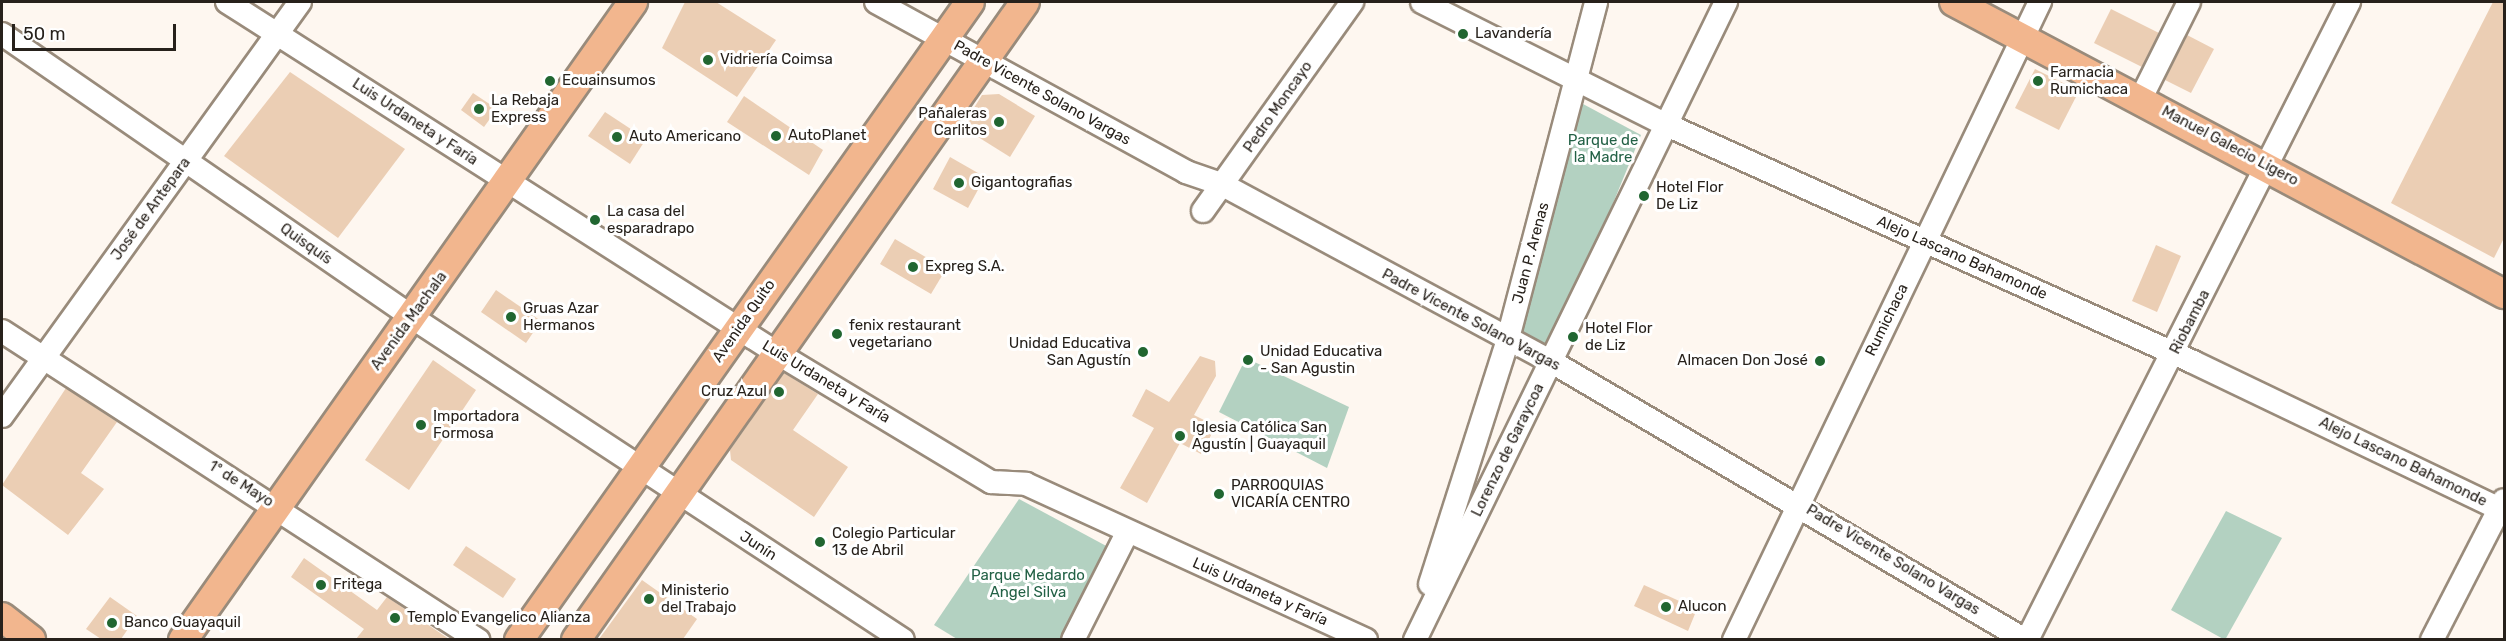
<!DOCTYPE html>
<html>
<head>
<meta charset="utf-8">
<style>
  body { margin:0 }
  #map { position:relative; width:2506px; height:641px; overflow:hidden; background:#fef7f0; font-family:Rubik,sans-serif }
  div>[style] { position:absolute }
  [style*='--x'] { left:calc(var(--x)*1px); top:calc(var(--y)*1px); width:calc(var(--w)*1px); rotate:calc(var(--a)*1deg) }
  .green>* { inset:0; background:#b3d1c1 }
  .building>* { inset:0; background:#ebceb4 }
  .roads { filter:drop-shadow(2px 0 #998b7b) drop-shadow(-2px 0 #998b7b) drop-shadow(0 2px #998b7b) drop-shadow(0 -2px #998b7b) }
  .minor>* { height:22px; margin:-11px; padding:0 11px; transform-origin:11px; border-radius:11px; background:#fff }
  .major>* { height:28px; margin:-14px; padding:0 14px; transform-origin:14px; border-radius:14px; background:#f2b68e }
  .dots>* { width:16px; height:16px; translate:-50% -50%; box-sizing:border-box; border:3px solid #fff; border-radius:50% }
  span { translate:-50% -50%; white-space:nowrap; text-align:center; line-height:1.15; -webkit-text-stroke:6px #fff; paint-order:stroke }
  .poi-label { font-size:15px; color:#27211b }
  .left { translate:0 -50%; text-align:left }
  .right { translate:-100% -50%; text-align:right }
  .street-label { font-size:15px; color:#27211b }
  .park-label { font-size:15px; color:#236146 }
  .frame { position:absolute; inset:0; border:3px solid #27211b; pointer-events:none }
  .scale { position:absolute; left:12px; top:24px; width:164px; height:27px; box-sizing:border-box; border:3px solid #27211b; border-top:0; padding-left:8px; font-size:18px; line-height:21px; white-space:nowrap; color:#27211b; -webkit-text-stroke:4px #fff; paint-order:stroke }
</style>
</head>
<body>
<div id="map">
  <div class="green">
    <i style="clip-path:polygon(1583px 104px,1641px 135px,1553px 350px,1520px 336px)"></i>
    <i style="clip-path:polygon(1246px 358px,1349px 407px,1327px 468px,1219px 412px)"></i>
    <i style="clip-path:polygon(1019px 499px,1110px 548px,1061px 639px,957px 639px,934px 625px)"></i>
    <i style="clip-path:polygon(2226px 511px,2282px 538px,2225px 640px,2171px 610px)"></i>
  </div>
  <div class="building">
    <i style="clip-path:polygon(685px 2px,716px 2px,776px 40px,737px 97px,662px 48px)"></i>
    <i style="clip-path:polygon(2493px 2px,2505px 2px,2505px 236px,2494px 258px,2391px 203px)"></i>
    <i style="clip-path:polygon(2111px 9px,2159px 33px,2142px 67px,2094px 43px)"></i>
    <i style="clip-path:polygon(2187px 35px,2214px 49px,2191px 93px,2165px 80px)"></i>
    <i style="clip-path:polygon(2035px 69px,2079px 91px,2059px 130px,2015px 108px)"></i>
    <i style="clip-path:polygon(290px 72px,405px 149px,338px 238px,224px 156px)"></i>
    <i style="clip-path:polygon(473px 93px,497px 109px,484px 127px,461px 110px)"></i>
    <i style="clip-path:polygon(999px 94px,1035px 116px,1010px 157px,962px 127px,982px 95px)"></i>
    <i style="clip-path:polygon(744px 96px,823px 150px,809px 175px,727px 122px)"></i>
    <i style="clip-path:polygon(605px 112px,646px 139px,630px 164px,588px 136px)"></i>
    <i style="clip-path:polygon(950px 157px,985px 177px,968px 208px,933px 189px)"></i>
    <i style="clip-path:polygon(895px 239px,946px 269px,931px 294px,880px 264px)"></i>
    <i style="clip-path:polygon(2156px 245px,2181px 256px,2157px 312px,2132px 301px)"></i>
    <i style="clip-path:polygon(496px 290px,541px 321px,526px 343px,481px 312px)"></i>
    <i style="clip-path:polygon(1200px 356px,1215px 361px,1216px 376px,1194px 415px,1216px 426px,1201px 454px,1180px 443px,1147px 503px,1120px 488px,1154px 428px,1132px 416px,1146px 389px,1169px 402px)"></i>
    <i style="clip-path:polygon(433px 360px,476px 390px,409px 490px,365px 460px)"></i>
    <i style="clip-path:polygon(784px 373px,818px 394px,793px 430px,848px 467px,814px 517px,731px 460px,730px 450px)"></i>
    <i style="clip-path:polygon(66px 388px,117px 422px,81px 473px,104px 489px,68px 535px,2px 485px)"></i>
    <i style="clip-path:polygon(466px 546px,516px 579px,503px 598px,453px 565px)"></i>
    <i style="clip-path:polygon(304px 558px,377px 610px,387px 597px,449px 639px,356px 639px,364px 629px,291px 577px)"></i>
    <i style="clip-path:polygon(642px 580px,697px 619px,683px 639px,599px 639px)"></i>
    <i style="clip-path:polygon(1644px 585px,1697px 609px,1688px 631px,1634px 606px)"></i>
    <i style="clip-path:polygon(110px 597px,137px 616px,121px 639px,101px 639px,86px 629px)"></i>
  </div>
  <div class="roads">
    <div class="minor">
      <i style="--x:227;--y:2;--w:652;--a:32.55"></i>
      <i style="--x:777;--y:353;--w:250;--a:31.1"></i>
      <i style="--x:991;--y:482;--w:35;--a:3"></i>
      <i style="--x:1026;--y:484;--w:374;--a:24.6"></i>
      <i style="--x:876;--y:2;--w:354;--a:28.7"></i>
      <i style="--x:1186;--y:172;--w:39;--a:19"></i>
      <i style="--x:1223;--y:185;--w:374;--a:28.3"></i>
      <i style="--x:1552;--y:362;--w:549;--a:30.44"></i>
      <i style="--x:1422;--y:2;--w:274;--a:26.7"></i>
      <i style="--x:1667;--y:125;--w:577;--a:24.25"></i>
      <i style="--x:2193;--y:362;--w:345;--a:25.6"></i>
      <i style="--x:2;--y:34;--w:500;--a:34.6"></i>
      <i style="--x:413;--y:318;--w:586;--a:33.31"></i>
      <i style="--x:2141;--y:98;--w:107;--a:-63.4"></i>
      <i style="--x:1203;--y:211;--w:257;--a:-54.5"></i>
      <i style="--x:2;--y:331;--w:568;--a:32.99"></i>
      <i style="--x:2;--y:416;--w:510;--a:-54.25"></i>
      <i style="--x:1430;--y:584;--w:254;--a:-72.3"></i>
      <i style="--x:1507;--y:342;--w:351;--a:-75.3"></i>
      <i style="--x:1073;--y:640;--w:120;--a:-63.2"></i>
      <i style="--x:1415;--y:640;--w:710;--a:-64.01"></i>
      <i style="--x:1734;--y:640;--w:708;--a:-64.38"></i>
      <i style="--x:2027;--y:640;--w:715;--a:-63.22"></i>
      <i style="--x:2432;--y:640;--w:157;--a:-62.8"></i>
    </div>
    <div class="major">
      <i style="--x:1954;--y:2;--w:623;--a:27.96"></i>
      <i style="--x:2;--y:617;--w:37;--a:38"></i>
      <i style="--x:183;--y:640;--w:781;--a:-54.8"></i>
      <i style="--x:519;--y:640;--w:781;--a:-54.74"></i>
      <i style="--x:576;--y:640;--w:780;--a:-54.86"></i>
    </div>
  </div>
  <div class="dots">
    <i style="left:1463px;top:34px;background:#216631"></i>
    <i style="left:708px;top:60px;background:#216631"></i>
    <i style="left:550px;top:81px;background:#216631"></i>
    <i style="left:2038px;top:81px;background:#216631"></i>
    <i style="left:479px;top:109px;background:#216631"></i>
    <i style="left:999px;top:122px;background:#216631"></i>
    <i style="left:776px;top:136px;background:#216631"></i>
    <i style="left:617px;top:137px;background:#216631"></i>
    <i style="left:959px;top:183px;background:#216631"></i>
    <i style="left:1644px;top:196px;background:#216631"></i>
    <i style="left:595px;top:220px;background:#216631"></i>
    <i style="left:913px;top:267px;background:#216631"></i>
    <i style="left:511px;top:317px;background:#216631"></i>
    <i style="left:837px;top:334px;background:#216631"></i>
    <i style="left:1573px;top:337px;background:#216631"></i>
    <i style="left:1143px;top:352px;background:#216631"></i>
    <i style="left:1248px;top:360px;background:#216631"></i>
    <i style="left:1820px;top:361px;background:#216631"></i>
    <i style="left:779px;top:392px;background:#216631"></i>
    <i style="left:421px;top:425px;background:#216631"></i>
    <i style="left:1180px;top:436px;background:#216631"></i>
    <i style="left:1219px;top:494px;background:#216631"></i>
    <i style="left:820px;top:542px;background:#216631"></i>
    <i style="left:321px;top:585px;background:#216631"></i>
    <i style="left:649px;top:599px;background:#216631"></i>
    <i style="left:1666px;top:607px;background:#216631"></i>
    <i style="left:395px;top:618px;background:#216631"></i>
    <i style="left:112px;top:623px;background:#216631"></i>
  </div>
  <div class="poi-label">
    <span class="left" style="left:1475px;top:34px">Lavandería</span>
    <span class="left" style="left:720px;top:60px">Vidriería Coimsa</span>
    <span class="left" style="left:2050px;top:81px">Farmacia<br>Rumichaca</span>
    <span class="left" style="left:562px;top:81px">Ecuainsumos</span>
    <span class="left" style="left:491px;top:109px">La Rebaja<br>Express</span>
    <span class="right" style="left:987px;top:122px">Pañaleras<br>Carlitos</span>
    <span class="left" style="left:788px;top:136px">AutoPlanet</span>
    <span class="left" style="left:629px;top:137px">Auto Americano</span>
    <span class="left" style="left:971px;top:183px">Gigantografias</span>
    <span class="left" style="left:1656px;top:196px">Hotel Flor<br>De Liz</span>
    <span class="left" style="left:607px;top:220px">La casa del<br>esparadrapo</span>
    <span class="left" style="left:925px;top:267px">Expreg S.A.</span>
    <span class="left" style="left:523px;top:317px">Gruas Azar<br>Hermanos</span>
    <span class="left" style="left:849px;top:334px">fenix restaurant<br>vegetariano</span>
    <span class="left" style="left:1585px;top:337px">Hotel Flor<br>de Liz</span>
    <span class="right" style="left:1131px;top:352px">Unidad Educativa<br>San Agustín</span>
    <span class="left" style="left:1260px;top:360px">Unidad Educativa<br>- San Agustin</span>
    <span class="right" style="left:1808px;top:361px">Almacen Don José</span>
    <span class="right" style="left:767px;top:392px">Cruz Azul</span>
    <span class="left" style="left:433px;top:425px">Importadora<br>Formosa</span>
    <span class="left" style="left:1192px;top:436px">Iglesia Católica San<br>Agustín | Guayaquil</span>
    <span class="left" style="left:1231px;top:494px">PARROQUIAS<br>VICARÍA CENTRO</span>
    <span class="left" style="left:832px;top:542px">Colegio Particular<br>13 de Abril</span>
    <span class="left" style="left:333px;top:585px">Fritega</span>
    <span class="left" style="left:661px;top:599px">Ministerio<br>del Trabajo</span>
    <span class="left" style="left:1678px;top:607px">Alucon</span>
    <span class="left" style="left:407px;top:618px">Templo Evangelico Alianza</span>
    <span class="left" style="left:124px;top:623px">Banco Guayaquil</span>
  </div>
  <div class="street-label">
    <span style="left:1042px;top:93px;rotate:29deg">Padre Vicente Solano Vargas</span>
    <span style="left:1278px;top:107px;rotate:-55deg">Pedro Moncayo</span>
    <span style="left:415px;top:122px;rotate:33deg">Luis Urdaneta y Faría</span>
    <span style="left:2230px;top:146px;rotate:28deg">Manuel Galecio Ligero</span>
    <span style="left:151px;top:209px;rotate:-54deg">José de Antepara</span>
    <span style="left:306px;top:244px;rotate:35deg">Quisquís</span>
    <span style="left:1531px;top:253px;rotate:-75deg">Juan P. Arenas</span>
    <span style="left:1962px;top:258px;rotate:24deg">Alejo Lascano Bahamonde</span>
    <span style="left:1471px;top:320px;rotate:28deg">Padre Vicente Solano Vargas</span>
    <span style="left:1887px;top:320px;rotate:-64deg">Rumichaca</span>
    <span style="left:409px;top:321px;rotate:-54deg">Avenida Machala</span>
    <span style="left:744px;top:321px;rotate:-55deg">Avenida Quito</span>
    <span style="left:2190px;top:322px;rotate:-63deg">Riobamba</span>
    <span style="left:826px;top:382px;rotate:31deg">Luis Urdaneta y Faría</span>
    <span style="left:1508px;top:450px;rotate:-64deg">Lorenzo de Garaycoa</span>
    <span style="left:2403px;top:462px;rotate:26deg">Alejo Lascano Bahamonde</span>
    <span style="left:241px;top:484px;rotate:32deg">1º de Mayo</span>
    <span style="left:758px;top:546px;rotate:33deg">Junín</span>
    <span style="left:1893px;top:560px;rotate:31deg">Padre Vicente Solano Vargas</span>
    <span style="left:1260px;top:592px;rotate:24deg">Luis Urdaneta y Faría</span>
  </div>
  <div class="park-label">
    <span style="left:1603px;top:149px">Parque de<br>la Madre</span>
    <span style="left:1028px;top:584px">Parque Medardo<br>Angel Silva</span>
  </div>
  <div class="frame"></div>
  <div class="scale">50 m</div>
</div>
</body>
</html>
